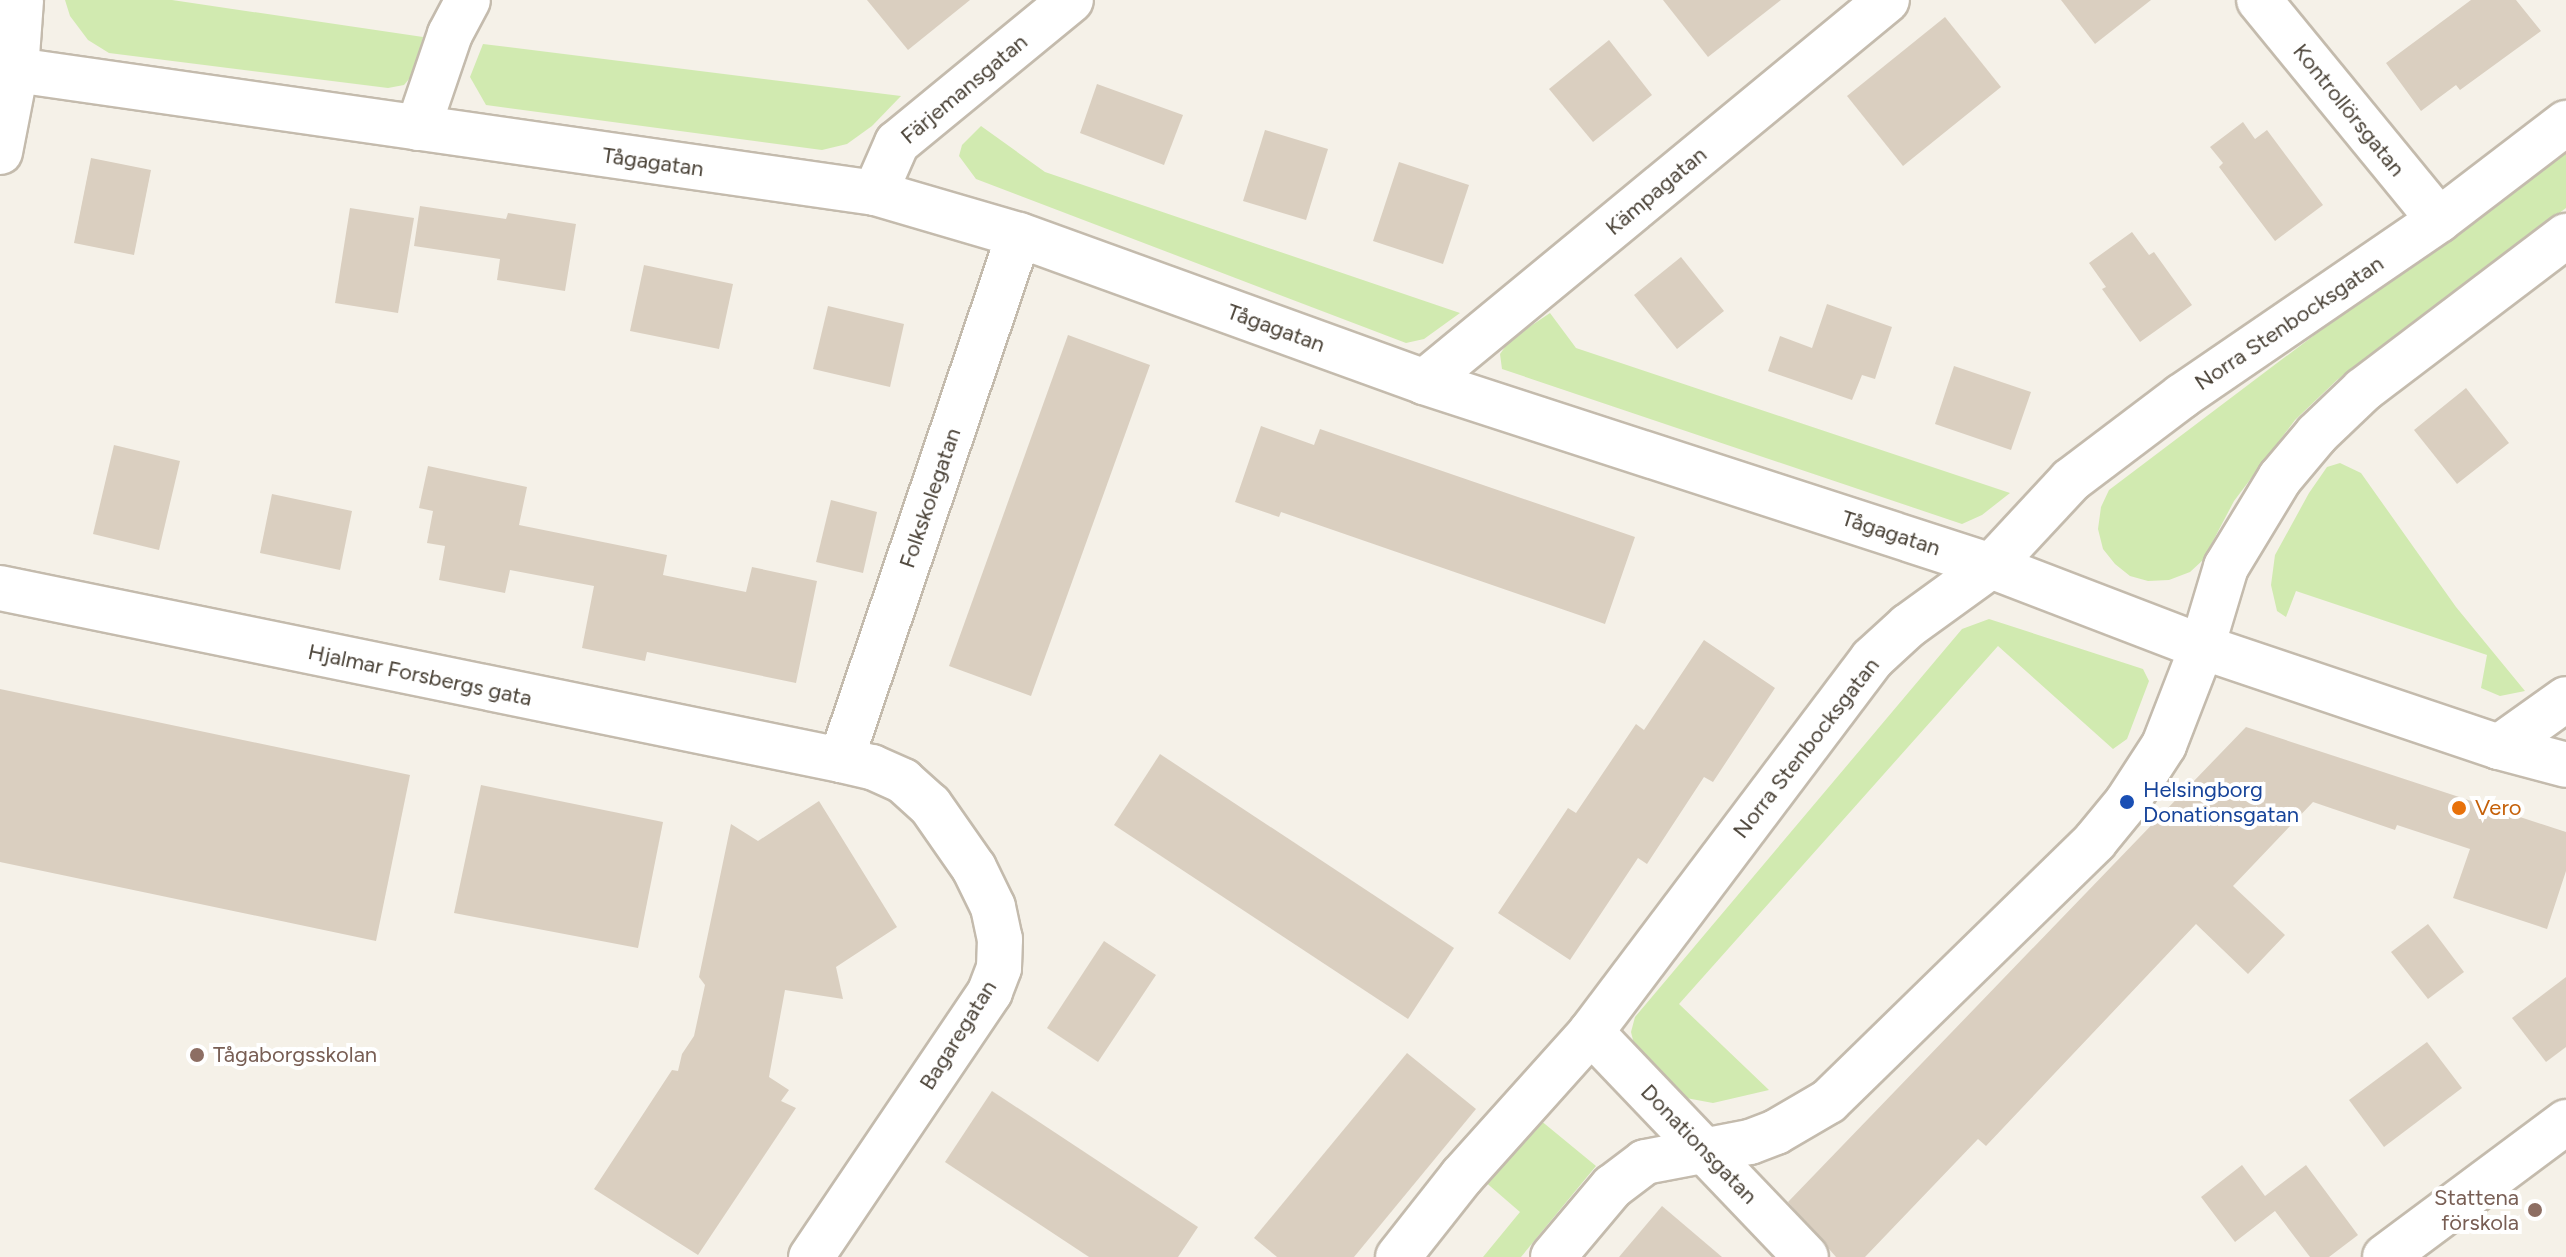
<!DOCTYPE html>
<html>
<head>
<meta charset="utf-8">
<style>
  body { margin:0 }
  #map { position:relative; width:2566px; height:1257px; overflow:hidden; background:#f5f1e8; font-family:Figtree,sans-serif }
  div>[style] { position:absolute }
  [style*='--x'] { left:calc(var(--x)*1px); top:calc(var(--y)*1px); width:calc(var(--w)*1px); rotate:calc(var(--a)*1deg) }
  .green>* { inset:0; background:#d1eab0 }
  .building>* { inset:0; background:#dacfc0 }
  .roads { filter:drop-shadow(2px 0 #c4bbad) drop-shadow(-2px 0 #c4bbad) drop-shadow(0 2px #c4bbad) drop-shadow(0 -2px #c4bbad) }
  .street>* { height:44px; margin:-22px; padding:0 22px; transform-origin:22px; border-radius:22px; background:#fff }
  .dots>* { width:22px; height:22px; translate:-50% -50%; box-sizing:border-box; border:4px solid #fff; border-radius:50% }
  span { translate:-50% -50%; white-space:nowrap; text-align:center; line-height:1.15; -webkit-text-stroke:8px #fff; paint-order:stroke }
  .street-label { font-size:22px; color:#494136 }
  .transit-label { font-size:22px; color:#164399 }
  .left { translate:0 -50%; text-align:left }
  .food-label { font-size:22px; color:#c56008 }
  .education-label { font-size:22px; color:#785e54 }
  .right { translate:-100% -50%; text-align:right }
</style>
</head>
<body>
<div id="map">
  <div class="green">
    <i style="clip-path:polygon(65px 0,172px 0,423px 37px,414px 73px,404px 85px,388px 88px,109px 53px,88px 40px,70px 16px)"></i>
    <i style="clip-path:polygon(483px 44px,901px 96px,872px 126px,847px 144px,822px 150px,486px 105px,470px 77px)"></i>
    <i style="clip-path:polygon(981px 126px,1045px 172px,1460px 313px,1424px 339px,1406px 343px,976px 179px,959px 156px,962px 145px)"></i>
    <i style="clip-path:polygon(2566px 145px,2566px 208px,2337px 380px,2295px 420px,2234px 501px,2203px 560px,2190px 572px,2169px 580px,2148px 581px,2130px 576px,2115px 564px,2103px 549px,2098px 529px,2101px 507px,2109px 490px)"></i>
    <i style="clip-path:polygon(1550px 313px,1576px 348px,2010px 493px,1982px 515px,1962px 524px,1502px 369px,1500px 354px,1510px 340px)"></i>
    <i style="clip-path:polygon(2340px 463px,2361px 473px,2456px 607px,2525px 691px,2500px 696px,2481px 688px,2487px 655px,2296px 591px,2286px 617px,2277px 611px,2271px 585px,2275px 555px,2309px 493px,2327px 467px)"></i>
    <i style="clip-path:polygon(1989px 619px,2143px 669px,2149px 681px,2127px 739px,2113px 749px,1998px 646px,1679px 1004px,1769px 1090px,1713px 1103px,1686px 1098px,1635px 1048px,1631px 1032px,1635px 1017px,1962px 629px)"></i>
    <i style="clip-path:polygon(1534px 1115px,1596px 1166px,1521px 1257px,1483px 1257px,1520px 1212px,1483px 1180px)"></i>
  </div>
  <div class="building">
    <i style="clip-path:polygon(867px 0,970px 0,908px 50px)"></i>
    <i style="clip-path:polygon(1663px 0,1781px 0,1708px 57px)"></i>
    <i style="clip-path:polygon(2061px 0,2151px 0,2095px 44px)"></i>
    <i style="clip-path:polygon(2471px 0,2516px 0,2541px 31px,2460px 90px,2456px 85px,2421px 111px,2386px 63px)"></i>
    <i style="clip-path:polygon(1945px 17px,2001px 87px,1903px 166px,1847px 96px)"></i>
    <i style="clip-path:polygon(1609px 40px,1652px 95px,1593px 142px,1549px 89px)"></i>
    <i style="clip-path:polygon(1097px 84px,1183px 115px,1164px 165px,1080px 133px)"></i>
    <i style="clip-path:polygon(2243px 122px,2255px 139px,2267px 130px,2323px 205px,2275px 241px,2219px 167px,2223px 163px,2210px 147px)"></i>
    <i style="clip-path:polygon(1265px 130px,1328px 149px,1306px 220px,1243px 201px)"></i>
    <i style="clip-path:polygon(91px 158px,151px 170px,134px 255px,74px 243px)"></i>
    <i style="clip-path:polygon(1399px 162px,1469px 185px,1443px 264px,1373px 241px)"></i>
    <i style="clip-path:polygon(420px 206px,506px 219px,508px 213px,576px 224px,565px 291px,497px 280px,500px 259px,414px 246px)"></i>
    <i style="clip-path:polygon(350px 208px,414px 218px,398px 313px,335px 303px)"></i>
    <i style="clip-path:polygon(2132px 232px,2149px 255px,2154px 252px,2192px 305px,2140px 342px,2102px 289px,2106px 287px,2089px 263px)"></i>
    <i style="clip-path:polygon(1681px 257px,1724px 311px,1677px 349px,1634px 295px)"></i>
    <i style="clip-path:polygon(644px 265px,733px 284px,719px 349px,630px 331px)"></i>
    <i style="clip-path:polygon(1827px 304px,1892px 327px,1875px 379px,1862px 375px,1852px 400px,1768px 371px,1780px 336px,1812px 348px)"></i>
    <i style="clip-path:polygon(828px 306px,904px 324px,890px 387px,813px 369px)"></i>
    <i style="clip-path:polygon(1068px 335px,1150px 365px,1031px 696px,949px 666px)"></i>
    <i style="clip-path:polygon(1954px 366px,2031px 392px,2011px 450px,1935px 424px)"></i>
    <i style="clip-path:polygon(2466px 388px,2509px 443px,2457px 484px,2414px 430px)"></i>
    <i style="clip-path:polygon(1261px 426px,1314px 445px,1320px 429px,1635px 537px,1605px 624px,1281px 512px,1279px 517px,1235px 502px)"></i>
    <i style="clip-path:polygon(114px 445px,180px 461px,159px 550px,93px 534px)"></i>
    <i style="clip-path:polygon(428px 466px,527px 487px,519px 525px,667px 555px,663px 575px,746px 592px,752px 567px,817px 581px,796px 683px,647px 652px,645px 661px,582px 648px,594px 586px,510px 570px,505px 593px,439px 580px,445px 546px,427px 543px,433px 511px,419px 508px)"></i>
    <i style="clip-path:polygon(272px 494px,352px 511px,340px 570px,260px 553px)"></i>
    <i style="clip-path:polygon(831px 500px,877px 512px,863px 573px,816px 562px)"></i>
    <i style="clip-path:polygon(1704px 640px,1775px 688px,1713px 782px,1704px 777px,1647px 864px,1638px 858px,1570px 960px,1498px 913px,1568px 808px,1576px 813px,1636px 724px,1644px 730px)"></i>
    <i style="clip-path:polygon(0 689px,410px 775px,376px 941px,0 862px)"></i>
    <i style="clip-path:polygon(2246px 727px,2566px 832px,2566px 871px,2547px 929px,2453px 898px,2470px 849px,2397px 825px,2395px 830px,2313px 802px,2233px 886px,2285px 935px,2248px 974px,2196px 924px,1986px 1146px,1978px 1139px,1865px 1257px,1836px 1257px,1788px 1202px)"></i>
    <i style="clip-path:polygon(1160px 754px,1454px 948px,1408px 1019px,1114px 825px)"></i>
    <i style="clip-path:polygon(481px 785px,663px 822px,638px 948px,454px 913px)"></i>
    <i style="clip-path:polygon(819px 801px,897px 927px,836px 967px,843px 999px,785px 990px,769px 1077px,789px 1090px,781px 1101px,796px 1108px,698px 1255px,594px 1189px,672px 1070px,678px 1071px,682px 1054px,694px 1036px,705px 985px,699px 977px,731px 824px,758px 841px)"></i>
    <i style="clip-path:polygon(2428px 924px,2464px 972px,2428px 999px,2391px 952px)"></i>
    <i style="clip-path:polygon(1104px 941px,1156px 975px,1098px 1062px,1047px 1028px)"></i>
    <i style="clip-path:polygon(2566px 977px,2566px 1047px,2546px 1062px,2512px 1018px)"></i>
    <i style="clip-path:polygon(2427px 1042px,2462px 1088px,2384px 1147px,2349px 1100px)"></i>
    <i style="clip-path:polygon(1407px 1053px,1476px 1109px,1354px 1257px,1277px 1257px,1254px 1238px)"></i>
    <i style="clip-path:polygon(992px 1091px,1198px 1227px,1178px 1257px,1089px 1257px,945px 1162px)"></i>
    <i style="clip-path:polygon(2242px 1165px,2265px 1196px,2306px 1165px,2358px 1235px,2329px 1257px,2310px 1257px,2275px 1211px,2235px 1242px,2201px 1197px)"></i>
    <i style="clip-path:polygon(1662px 1206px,1722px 1257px,1619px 1257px)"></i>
  </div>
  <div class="roads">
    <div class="street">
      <i style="--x:2259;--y:0;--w:284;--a:50.7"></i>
      <i style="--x:16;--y:70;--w:868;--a:8.15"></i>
      <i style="--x:875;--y:193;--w:150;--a:16.3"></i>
      <i style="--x:1019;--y:235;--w:431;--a:19.9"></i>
      <i style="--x:1424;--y:382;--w:596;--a:17.98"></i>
      <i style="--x:1991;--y:566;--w:226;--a:21"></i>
      <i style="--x:2202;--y:647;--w:313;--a:18.6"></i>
      <i style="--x:2499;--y:747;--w:69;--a:15"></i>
      <i style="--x:418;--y:128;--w:99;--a:-71.2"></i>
      <i style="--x:450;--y:34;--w:38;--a:-62"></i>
      <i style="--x:0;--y:152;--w:84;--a:-79"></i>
      <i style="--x:16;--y:70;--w:70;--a:-85.9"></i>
      <i style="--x:875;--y:193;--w:55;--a:-66.3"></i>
      <i style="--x:897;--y:143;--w:225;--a:-39.4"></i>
      <i style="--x:1424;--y:382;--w:600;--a:-39.52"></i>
      <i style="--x:0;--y:588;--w:858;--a:11.56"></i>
      <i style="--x:841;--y:760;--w:32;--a:13"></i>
      <i style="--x:872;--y:767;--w:34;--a:24"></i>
      <i style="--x:903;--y:781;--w:36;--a:42"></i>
      <i style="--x:930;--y:805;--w:77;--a:55.1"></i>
      <i style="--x:974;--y:868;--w:43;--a:64"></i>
      <i style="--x:993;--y:907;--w:33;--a:78"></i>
      <i style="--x:1000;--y:939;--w:29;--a:92"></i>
      <i style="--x:999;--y:968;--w:26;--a:111"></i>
      <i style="--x:990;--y:992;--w:320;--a:124"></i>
      <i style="--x:2499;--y:747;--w:82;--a:-35.6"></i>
      <i style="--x:841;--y:760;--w:554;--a:-71.27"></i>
      <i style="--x:1591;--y:1032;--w:311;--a:46.3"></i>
      <i style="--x:1398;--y:1257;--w:103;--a:-51.7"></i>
      <i style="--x:1462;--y:1176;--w:193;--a:-48.1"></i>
      <i style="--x:1591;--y:1032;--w:467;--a:-53"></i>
      <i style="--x:1872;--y:659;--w:49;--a:-42.5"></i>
      <i style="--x:1908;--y:626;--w:102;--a:-35.9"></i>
      <i style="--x:1991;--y:566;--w:117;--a:-47.1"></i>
      <i style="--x:2071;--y:480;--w:139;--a:-37.1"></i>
      <i style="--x:2182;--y:396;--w:311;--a:-34.4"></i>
      <i style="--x:2439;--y:220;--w:160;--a:-37.4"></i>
      <i style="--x:1553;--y:1257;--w:92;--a:-49.9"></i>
      <i style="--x:1612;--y:1187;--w:41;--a:-37.1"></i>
      <i style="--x:1645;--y:1162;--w:107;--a:-10.8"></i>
      <i style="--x:1750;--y:1142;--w:28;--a:-21"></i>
      <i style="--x:1776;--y:1132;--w:61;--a:-30.3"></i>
      <i style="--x:1829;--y:1101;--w:372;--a:-44.3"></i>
      <i style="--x:2095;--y:841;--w:50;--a:-50.6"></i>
      <i style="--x:2127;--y:802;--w:68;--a:-57"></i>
      <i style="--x:2164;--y:745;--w:105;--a:-68.8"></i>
      <i style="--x:2202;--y:647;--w:84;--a:-73.3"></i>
      <i style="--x:2226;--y:567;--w:104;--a:-58.8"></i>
      <i style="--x:2280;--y:478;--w:57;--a:-49.9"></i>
      <i style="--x:2317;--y:434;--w:64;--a:-43.7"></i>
      <i style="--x:2363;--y:390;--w:255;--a:-37.2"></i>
      <i style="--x:2385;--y:1257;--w:226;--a:-36.7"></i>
    </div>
  </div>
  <div class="dots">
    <i style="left:2127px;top:802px;background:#1a4fb4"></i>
    <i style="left:2459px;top:808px;background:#e8710a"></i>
    <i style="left:197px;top:1055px;background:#8d6e63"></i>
    <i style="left:2535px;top:1210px;background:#8d6e63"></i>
  </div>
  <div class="street-label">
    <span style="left:964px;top:89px;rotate:-40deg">Färjemansgatan</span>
    <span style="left:2349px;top:110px;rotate:51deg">Kontrollörsgatan</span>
    <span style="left:653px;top:162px;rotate:8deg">Tågagatan</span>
    <span style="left:1656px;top:191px;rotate:-40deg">Kämpagatan</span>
    <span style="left:2289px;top:323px;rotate:-34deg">Norra Stenbocksgatan</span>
    <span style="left:1276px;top:328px;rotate:20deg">Tågagatan</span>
    <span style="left:930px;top:498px;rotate:-71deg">Folkskolegatan</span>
    <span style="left:1891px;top:533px;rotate:18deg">Tågagatan</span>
    <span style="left:420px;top:675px;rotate:12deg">Hjalmar Forsbergs gata</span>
    <span style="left:1806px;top:748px;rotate:-52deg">Norra Stenbocksgatan</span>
    <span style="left:958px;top:1035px;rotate:-58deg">Bagaregatan</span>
    <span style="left:1699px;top:1144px;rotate:46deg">Donationsgatan</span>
  </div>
  <div class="transit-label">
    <span class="left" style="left:2143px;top:802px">Helsingborg<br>Donationsgatan</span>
  </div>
  <div class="food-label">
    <span class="left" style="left:2475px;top:808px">Vero</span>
  </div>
  <div class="education-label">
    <span class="left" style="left:213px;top:1055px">Tågaborgsskolan</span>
    <span class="right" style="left:2519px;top:1210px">Stattena<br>förskola</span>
  </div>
</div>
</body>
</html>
